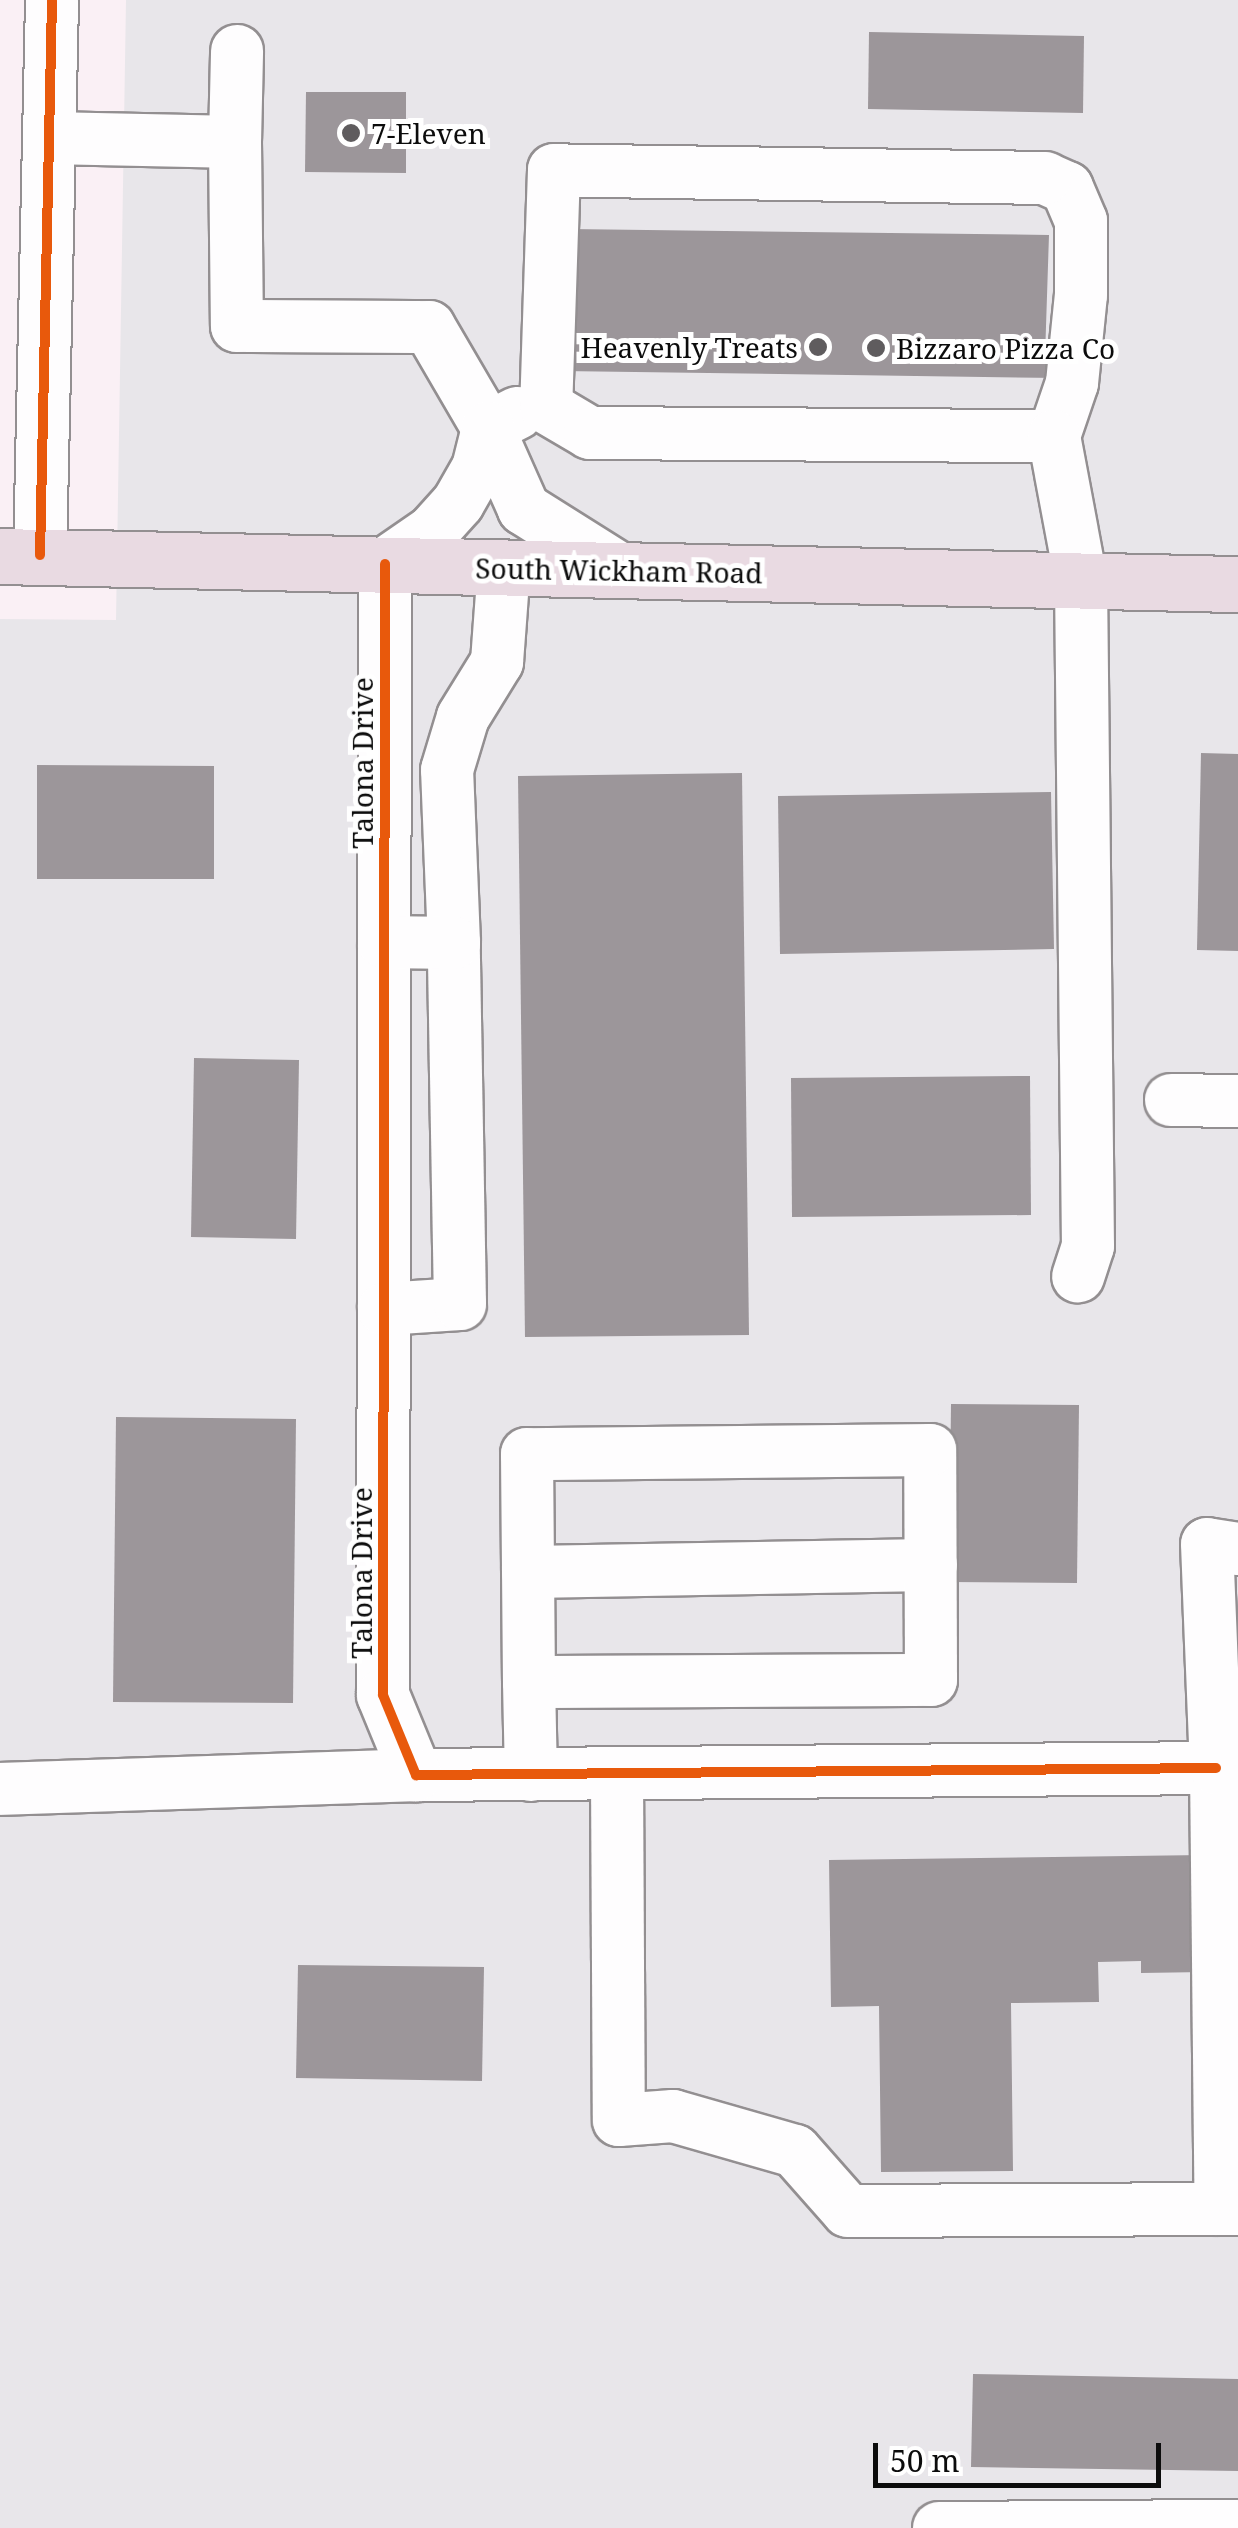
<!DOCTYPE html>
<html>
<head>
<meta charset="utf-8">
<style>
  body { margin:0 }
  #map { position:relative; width:1238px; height:2528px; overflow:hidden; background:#faf0f5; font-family:"Noto Serif",serif }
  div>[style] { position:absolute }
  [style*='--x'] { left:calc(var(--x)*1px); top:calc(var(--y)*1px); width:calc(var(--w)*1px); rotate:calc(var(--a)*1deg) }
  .industrial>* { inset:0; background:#e8e6ea }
  .building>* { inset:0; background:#9c969a }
  .roads { filter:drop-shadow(2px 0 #938f91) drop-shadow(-2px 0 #938f91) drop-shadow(0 2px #938f91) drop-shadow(0 -2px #938f91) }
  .minor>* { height:52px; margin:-26px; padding:0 26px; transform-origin:26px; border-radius:26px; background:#fefdfe }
  .major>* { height:55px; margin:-27.5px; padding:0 27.5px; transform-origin:27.5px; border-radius:27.5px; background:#e9dae2 }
  .cycleway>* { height:10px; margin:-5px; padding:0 5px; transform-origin:5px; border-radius:5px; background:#e8590c }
  .dots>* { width:28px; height:28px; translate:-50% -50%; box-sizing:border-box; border:5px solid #fff; border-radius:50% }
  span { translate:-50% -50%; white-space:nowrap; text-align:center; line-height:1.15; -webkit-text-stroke:10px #fff; paint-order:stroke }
  .poi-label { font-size:28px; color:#0c0c0c }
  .left { translate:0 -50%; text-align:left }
  .right { translate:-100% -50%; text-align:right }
  .street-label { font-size:28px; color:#0c0c0c }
  .scale { position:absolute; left:873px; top:2443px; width:288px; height:45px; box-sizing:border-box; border:5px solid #0c0c0c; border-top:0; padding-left:12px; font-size:30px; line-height:35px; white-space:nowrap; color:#0c0c0c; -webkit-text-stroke:8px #fff; paint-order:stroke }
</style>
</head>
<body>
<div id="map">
  <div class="industrial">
    <i style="clip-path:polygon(126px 0,1238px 0,1238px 2528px,0 2528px,0 619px,116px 620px)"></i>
  </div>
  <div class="building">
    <i style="clip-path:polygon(869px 32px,1084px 36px,1083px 113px,868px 109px)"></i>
    <i style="clip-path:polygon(306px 92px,406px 92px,406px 173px,305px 172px)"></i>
    <i style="clip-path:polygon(569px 229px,1049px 235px,1045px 357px,1059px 357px,1059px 378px,561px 371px)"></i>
    <i style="clip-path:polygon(1201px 753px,1238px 754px,1238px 951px,1197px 950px)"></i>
    <i style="clip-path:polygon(37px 765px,214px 766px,214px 879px,37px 879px)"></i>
    <i style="clip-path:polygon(742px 773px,749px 1335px,525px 1337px,518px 776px)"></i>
    <i style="clip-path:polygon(1051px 792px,1054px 949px,780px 954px,778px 796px)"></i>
    <i style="clip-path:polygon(194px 1058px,299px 1060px,296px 1239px,191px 1237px)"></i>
    <i style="clip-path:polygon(1030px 1076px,1031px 1215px,792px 1217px,791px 1078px)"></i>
    <i style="clip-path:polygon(951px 1404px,1079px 1405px,1077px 1583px,949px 1582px)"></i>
    <i style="clip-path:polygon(116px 1417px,296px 1419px,293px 1703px,113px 1702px)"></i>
    <i style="clip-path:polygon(1204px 1855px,1205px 1972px,1141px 1973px,1141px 1961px,1098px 1962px,1099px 2002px,1011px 2003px,1013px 2171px,881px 2172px,879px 2006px,831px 2007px,829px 1860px)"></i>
    <i style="clip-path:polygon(298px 1965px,484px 1967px,482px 2081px,296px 2078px)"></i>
    <i style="clip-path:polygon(973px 2374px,1238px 2379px,1238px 2471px,971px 2467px)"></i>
  </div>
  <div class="roads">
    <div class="minor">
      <i style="--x:51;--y:138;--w:184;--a:1.2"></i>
      <i style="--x:235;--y:142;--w:184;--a:89.4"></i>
      <i style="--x:237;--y:326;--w:192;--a:0.3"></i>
      <i style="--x:429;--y:327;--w:117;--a:59.7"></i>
      <i style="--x:488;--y:428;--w:33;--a:-27"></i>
      <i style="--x:235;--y:142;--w:91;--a:-88.7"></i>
      <i style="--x:1054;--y:436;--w:56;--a:-71.2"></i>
      <i style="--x:1072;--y:383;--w:88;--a:-84.2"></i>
      <i style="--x:1081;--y:295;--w:74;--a:-90"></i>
      <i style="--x:1081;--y:221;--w:36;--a:-113"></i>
      <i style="--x:1067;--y:188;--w:24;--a:-156"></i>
      <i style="--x:1045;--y:178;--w:491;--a:-179.1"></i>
      <i style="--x:554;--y:170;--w:237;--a:91.9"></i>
      <i style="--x:546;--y:407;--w:51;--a:30.6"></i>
      <i style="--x:590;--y:433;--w:464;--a:0.4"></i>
      <i style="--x:1054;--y:436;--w:147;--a:79.4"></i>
      <i style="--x:1081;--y:580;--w:666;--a:89.4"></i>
      <i style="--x:1088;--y:1246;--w:32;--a:108"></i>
      <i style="--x:40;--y:555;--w:555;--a:-88.76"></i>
      <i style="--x:621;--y:570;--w:115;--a:-147.8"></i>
      <i style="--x:524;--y:509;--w:89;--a:-114"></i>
      <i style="--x:488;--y:428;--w:41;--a:104"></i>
      <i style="--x:478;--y:468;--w:40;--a:119.7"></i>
      <i style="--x:458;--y:503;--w:38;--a:132"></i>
      <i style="--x:433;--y:531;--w:58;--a:145.5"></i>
      <i style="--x:385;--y:564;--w:1131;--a:90.1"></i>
      <i style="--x:383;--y:1695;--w:87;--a:67.6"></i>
      <i style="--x:416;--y:1775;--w:800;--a:-0.5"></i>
      <i style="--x:1216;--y:1768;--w:441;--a:89.4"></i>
      <i style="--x:454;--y:943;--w:173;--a:-92.3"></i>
      <i style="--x:447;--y:770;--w:55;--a:-73.2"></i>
      <i style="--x:463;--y:717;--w:65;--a:-58.3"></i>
      <i style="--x:497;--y:662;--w:95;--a:-85.8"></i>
      <i style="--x:1171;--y:1100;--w:67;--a:0.9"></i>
      <i style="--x:384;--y:1309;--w:76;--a:-3.8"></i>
      <i style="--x:460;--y:1304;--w:361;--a:-91"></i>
      <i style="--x:454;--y:943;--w:70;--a:-179.2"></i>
      <i style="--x:1238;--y:1549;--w:31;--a:-171"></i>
      <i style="--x:1207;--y:1544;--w:224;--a:87.7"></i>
      <i style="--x:1216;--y:1768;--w:22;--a:0"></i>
      <i style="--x:528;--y:1572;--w:403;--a:-1"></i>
      <i style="--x:529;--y:1682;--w:402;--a:-0.3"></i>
      <i style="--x:931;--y:1680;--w:230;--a:-90.2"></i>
      <i style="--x:930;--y:1450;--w:403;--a:179.4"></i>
      <i style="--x:527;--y:1454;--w:228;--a:89.5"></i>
      <i style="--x:529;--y:1682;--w:93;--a:88.8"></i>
      <i style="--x:617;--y:1774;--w:346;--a:89.7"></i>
      <i style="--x:619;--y:2120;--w:54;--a:-4.2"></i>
      <i style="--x:673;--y:2116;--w:127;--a:16"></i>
      <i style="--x:795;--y:2151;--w:80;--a:48.5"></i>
      <i style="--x:848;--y:2211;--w:390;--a:-0.3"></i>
      <i style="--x:0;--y:1789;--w:416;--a:-1.9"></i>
      <i style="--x:939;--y:2528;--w:299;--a:-0.4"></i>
    </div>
    <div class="major">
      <i style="--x:0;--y:556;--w:1238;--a:1.3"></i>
    </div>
  </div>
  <div class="cycleway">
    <i style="--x:40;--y:555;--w:555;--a:-88.76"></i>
    <i style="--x:385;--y:564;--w:1131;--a:90.1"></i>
    <i style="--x:383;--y:1695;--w:87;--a:67.6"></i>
    <i style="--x:416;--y:1775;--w:800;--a:-0.5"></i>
  </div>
  <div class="dots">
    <i style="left:351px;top:133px;background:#5f5c5e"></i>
    <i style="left:818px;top:347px;background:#5f5c5e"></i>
    <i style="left:876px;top:348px;background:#5f5c5e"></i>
  </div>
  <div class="poi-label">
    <span class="left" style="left:371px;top:133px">7-Eleven</span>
    <span class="right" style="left:798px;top:347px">Heavenly Treats</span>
    <span class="left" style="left:896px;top:348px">Bizzaro Pizza Co</span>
  </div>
  <div class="street-label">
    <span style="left:619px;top:570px;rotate:1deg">South Wickham Road</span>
    <span style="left:362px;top:763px;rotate:-90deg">Talona Drive</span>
    <span style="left:361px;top:1573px;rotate:-90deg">Talona Drive</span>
  </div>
  <div class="scale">50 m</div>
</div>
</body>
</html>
